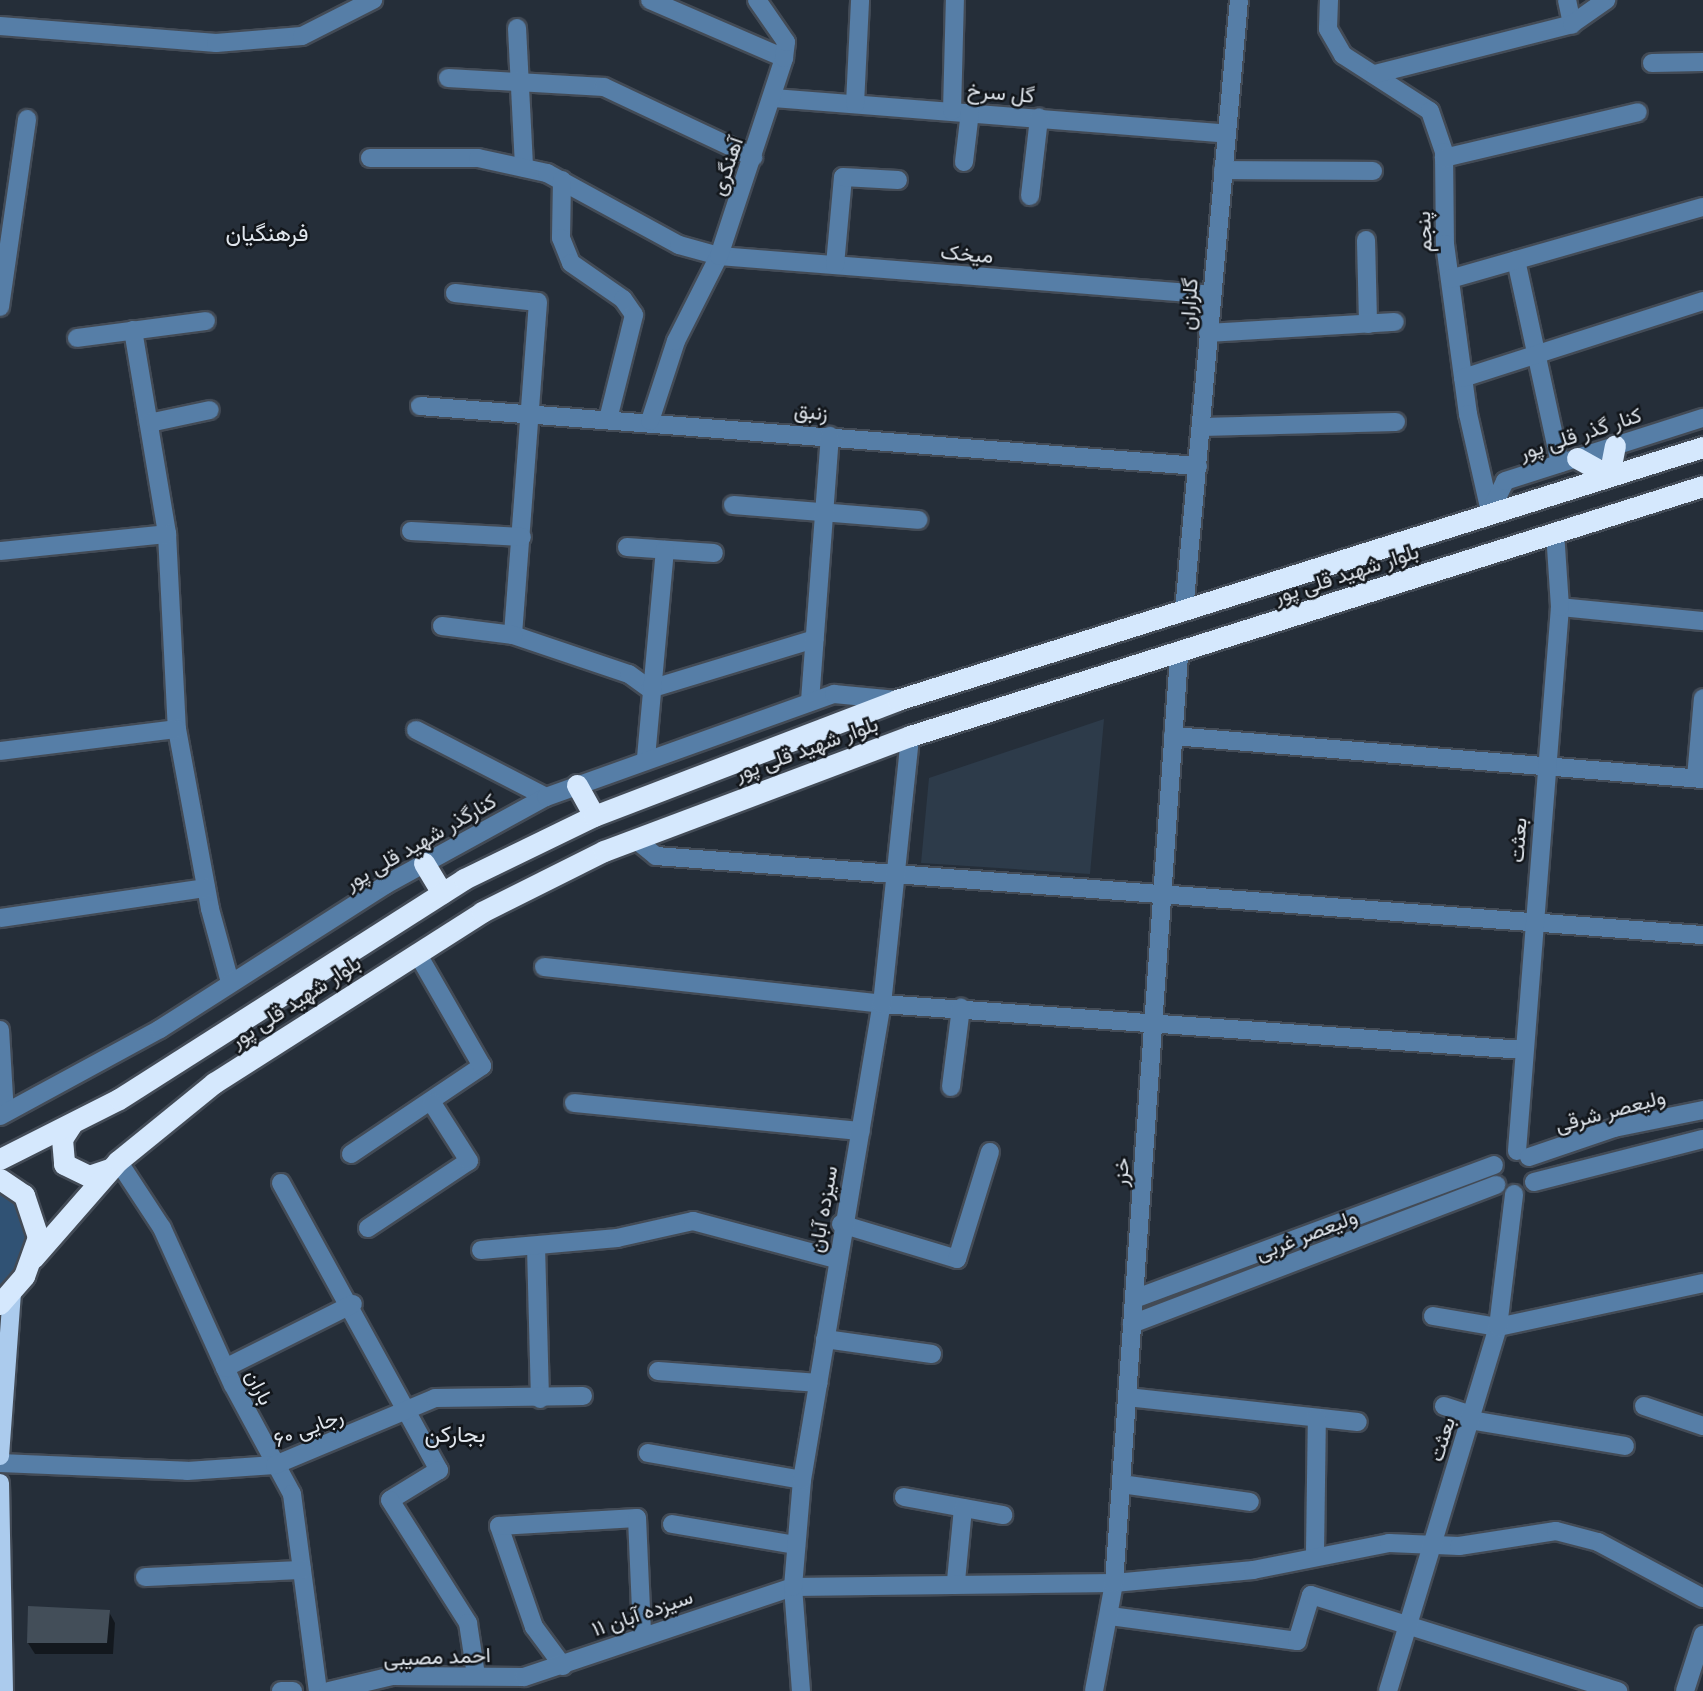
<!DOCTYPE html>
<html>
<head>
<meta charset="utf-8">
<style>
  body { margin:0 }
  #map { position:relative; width:1703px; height:1691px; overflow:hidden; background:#252e39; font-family:Mulish,Vazirmatn,sans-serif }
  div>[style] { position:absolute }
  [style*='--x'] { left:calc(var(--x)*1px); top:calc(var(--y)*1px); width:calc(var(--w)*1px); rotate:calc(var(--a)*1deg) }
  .built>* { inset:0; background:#2d3b4a }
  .green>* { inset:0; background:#305274 }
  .shadow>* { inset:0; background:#0007 }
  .building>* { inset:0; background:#434e59 }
  .roads { filter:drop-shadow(2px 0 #434b56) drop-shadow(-2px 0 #434b56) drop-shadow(0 2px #434b56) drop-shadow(0 -2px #434b56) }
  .minor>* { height:18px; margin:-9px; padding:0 9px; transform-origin:9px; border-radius:9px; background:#567ea7 }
  .major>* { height:18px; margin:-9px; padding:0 9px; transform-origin:9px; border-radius:9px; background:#abcbed }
  .highway>* { height:21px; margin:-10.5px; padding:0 10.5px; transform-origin:10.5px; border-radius:10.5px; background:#d5e8fd }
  span { translate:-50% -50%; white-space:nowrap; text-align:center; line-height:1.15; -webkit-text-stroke:5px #12161b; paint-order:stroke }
  .street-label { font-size:21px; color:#e0e6ed }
  .neighbourhood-label { font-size:23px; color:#e0e6ed }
</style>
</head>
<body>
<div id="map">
  <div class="built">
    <i style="clip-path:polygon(1104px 719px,1090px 874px,921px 863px,929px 778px)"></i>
  </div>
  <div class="green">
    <i style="clip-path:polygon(0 1190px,20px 1206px,27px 1228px,22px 1261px,0 1289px)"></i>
  </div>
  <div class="shadow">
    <i style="clip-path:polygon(109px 1612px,115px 1623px,113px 1654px,35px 1654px,28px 1643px)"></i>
  </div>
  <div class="building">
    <i style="clip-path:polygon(28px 1606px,110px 1610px,107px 1643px,27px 1643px)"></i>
  </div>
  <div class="roads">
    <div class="minor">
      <i style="--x:650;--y:0;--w:146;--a:23.4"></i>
      <i style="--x:1329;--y:0;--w:29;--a:92"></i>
      <i style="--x:1328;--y:29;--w:30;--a:60"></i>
      <i style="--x:1343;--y:55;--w:103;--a:32.8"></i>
      <i style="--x:1430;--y:111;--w:43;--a:71.1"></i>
      <i style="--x:1444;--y:152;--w:92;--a:89.4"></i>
      <i style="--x:1445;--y:244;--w:172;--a:82.3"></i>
      <i style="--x:1468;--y:414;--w:100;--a:77.3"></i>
      <i style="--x:1567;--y:0;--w:25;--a:78"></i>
      <i style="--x:0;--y:26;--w:217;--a:4.5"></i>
      <i style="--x:216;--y:43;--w:86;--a:-4.7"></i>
      <i style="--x:302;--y:36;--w:80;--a:-26.9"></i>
      <i style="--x:517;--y:28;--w:140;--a:87.1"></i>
      <i style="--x:1652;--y:63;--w:51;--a:-1.1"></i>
      <i style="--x:1375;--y:74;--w:203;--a:-14.2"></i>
      <i style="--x:1572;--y:24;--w:42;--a:-35.2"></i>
      <i style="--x:448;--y:78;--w:156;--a:3.3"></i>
      <i style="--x:604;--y:87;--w:165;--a:25.2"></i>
      <i style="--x:773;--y:98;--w:454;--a:4.5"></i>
      <i style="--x:855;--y:104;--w:104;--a:-87.2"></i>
      <i style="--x:952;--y:111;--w:111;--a:-88.5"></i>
      <i style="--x:370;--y:158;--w:108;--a:0"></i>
      <i style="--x:478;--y:158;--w:71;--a:12.3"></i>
      <i style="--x:547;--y:173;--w:150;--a:28.6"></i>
      <i style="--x:679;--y:245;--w:41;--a:15.4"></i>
      <i style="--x:719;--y:256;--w:494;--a:4.5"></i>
      <i style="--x:1444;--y:158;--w:199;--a:-13.3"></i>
      <i style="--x:964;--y:162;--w:50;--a:-83.2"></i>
      <i style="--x:1223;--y:170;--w:150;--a:0.4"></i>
      <i style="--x:562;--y:180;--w:58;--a:91"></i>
      <i style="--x:561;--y:238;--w:27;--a:68"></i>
      <i style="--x:571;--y:263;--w:63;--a:34.7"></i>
      <i style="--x:623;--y:299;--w:19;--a:55"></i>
      <i style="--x:634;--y:315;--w:107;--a:104"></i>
      <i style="--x:1030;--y:196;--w:79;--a:-83.4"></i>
      <i style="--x:1366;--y:240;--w:84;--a:88.6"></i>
      <i style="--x:1516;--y:260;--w:208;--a:77.8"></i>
      <i style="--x:835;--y:265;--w:88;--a:-84.8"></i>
      <i style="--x:843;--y:177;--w:55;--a:3.1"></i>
      <i style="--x:1450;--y:279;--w:263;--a:-15.9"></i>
      <i style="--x:455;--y:293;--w:83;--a:6.2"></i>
      <i style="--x:538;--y:302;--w:334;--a:94.3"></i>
      <i style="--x:513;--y:635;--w:122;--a:18.6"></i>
      <i style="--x:629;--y:674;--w:26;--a:36"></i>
      <i style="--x:650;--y:689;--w:172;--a:-16.9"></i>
      <i style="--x:0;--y:307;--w:190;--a:-81.8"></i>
      <i style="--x:133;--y:330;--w:207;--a:80.5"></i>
      <i style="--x:167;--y:534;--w:195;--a:87.1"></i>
      <i style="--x:177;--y:729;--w:183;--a:79.6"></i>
      <i style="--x:210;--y:909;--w:76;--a:74.7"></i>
      <i style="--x:1208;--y:333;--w:187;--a:-3.4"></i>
      <i style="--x:77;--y:338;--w:130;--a:-7.5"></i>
      <i style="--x:1463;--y:378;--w:252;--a:-17.8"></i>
      <i style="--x:420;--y:406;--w:780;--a:4.41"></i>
      <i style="--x:650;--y:421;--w:84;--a:-72"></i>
      <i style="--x:676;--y:341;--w:95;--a:-63.2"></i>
      <i style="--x:719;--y:256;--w:208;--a:-71.8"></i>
      <i style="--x:784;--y:58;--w:16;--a:-83"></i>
      <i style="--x:786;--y:42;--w:51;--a:-124.6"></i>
      <i style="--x:149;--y:423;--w:62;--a:-12"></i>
      <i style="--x:1201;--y:427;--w:195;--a:-1.5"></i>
      <i style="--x:733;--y:505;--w:186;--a:4.6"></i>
      <i style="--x:1490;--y:512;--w:34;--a:-64"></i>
      <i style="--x:1505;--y:481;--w:208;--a:-17.7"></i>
      <i style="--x:411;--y:531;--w:111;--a:3.1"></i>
      <i style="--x:627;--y:547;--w:87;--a:3.9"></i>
      <i style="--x:0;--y:551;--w:168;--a:-5.8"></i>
      <i style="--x:1560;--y:607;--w:144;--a:5.6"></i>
      <i style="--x:1184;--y:611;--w:613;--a:-84.86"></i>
      <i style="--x:442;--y:626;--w:72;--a:7.2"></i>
      <i style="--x:810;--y:701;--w:266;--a:-85.7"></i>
      <i style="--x:416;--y:730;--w:146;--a:27.3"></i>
      <i style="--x:1173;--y:736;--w:532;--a:4.64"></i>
      <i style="--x:0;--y:751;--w:178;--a:-7.1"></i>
      <i style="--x:646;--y:758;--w:209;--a:-84.8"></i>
      <i style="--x:1696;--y:778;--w:80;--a:-85"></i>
      <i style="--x:635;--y:839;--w:27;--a:39"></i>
      <i style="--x:656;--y:856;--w:1050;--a:4.32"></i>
      <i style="--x:0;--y:918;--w:208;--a:-8.3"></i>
      <i style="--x:544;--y:967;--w:340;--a:6.2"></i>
      <i style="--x:882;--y:1004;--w:643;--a:4.1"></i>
      <i style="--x:0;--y:1030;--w:83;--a:86.6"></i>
      <i style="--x:951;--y:1087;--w:80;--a:-82.8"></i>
      <i style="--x:574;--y:1103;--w:288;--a:5.6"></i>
      <i style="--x:0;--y:1116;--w:182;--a:-28.5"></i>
      <i style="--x:160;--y:1029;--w:267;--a:-32.6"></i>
      <i style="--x:385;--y:885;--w:183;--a:-28.7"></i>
      <i style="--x:546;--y:797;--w:306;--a:-19.7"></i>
      <i style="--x:834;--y:694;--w:63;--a:5.4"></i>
      <i style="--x:1517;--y:1151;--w:546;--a:-85.48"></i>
      <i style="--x:1560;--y:607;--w:75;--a:-93.8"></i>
      <i style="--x:351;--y:1154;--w:158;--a:-33.9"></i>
      <i style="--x:482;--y:1066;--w:130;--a:-119.9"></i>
      <i style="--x:1529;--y:1157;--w:90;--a:-18.8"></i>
      <i style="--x:1614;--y:1128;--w:91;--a:-11.4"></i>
      <i style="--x:118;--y:1161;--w:80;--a:56.7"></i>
      <i style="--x:162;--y:1228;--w:172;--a:65.7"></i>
      <i style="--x:233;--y:1385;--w:124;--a:61.6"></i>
      <i style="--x:292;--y:1494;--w:199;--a:82.5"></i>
      <i style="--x:1534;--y:1182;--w:174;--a:-14.3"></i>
      <i style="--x:281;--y:1183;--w:328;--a:61.2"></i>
      <i style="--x:439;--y:1470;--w:57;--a:148.5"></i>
      <i style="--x:390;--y:1500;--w:146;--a:57.6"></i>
      <i style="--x:468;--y:1623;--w:53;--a:81.3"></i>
      <i style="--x:841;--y:1224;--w:121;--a:16.8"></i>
      <i style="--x:957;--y:1259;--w:112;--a:-72.9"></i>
      <i style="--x:368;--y:1228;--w:121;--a:-33.6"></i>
      <i style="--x:469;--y:1161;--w:69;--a:-122.5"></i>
      <i style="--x:536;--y:1246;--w:153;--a:88.5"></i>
      <i style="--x:481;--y:1250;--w:137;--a:-5"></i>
      <i style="--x:617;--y:1238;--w:78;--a:-12.6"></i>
      <i style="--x:693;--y:1221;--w:148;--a:14.9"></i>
      <i style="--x:1134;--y:1299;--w:384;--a:-20.4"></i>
      <i style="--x:1433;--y:1316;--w:66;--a:9.6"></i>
      <i style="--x:1498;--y:1327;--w:210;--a:-12.1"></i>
      <i style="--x:1132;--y:1324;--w:390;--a:-20.9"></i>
      <i style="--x:825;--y:1339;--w:108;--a:8"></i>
      <i style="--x:225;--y:1368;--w:143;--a:-26.6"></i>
      <i style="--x:658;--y:1371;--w:161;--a:4.3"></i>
      <i style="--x:1127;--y:1397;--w:232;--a:6.2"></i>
      <i style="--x:1444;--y:1406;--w:29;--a:18"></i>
      <i style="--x:1644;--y:1406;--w:62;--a:18.7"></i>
      <i style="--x:1470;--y:1420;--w:157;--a:9.5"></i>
      <i style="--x:648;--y:1453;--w:156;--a:9.9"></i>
      <i style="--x:0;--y:1463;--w:187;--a:2.4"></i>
      <i style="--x:187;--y:1471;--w:88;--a:-3.9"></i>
      <i style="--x:275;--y:1465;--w:173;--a:-22.7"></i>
      <i style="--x:435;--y:1398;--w:148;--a:-0.8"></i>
      <i style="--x:1121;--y:1484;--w:130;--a:7.9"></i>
      <i style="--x:904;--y:1497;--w:101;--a:10.3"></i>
      <i style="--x:672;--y:1524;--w:126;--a:9.6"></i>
      <i style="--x:1315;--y:1553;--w:135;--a:-89.2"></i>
      <i style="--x:145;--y:1577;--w:157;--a:-2.6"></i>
      <i style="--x:956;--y:1581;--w:73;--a:-84.5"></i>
      <i style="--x:1110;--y:1616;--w:189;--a:7.6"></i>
      <i style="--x:1297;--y:1641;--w:48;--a:-73.1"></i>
      <i style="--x:1311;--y:1595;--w:322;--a:17.4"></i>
      <i style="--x:563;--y:1666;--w:49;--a:-126.6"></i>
      <i style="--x:534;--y:1627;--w:107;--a:-109.1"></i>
      <i style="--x:499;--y:1526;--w:138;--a:-3.3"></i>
      <i style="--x:637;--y:1518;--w:115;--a:87.5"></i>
      <i style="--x:281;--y:1691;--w:12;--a:0"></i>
      <i style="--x:329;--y:1691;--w:65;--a:-13.4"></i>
      <i style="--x:392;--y:1676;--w:132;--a:0.4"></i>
      <i style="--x:524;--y:1677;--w:284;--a:-18.5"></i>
      <i style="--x:793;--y:1587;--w:321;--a:-0.7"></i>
      <i style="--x:1114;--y:1583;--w:140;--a:-5.3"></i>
      <i style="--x:1253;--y:1570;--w:139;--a:-11.2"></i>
      <i style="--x:1389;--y:1543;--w:70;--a:2.5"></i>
      <i style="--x:1459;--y:1546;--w:98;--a:-8.8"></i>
      <i style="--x:1556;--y:1531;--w:43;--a:14.7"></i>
      <i style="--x:1598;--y:1542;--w:119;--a:28.1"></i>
      <i style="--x:801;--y:1691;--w:104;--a:-94.4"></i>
      <i style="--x:793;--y:1587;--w:107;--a:-85.2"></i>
      <i style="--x:802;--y:1480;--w:483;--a:-80.5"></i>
      <i style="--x:882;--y:1004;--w:269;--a:-84"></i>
      <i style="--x:1094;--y:1691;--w:110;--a:-79.5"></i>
      <i style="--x:1114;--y:1583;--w:930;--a:-85.99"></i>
      <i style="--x:1388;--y:1691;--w:380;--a:-73.2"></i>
      <i style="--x:1498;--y:1327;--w:134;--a:-83.1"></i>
      <i style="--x:1685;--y:1691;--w:59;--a:-72.2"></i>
    </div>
    <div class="major">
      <i style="--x:0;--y:1456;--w:165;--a:-85.8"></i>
      <i style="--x:0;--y:1483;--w:208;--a:88.9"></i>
    </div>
    <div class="highway">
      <i style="--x:1577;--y:458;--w:37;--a:29"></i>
      <i style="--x:1609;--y:476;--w:31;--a:-79"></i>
      <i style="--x:577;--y:785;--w:35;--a:61"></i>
      <i style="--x:424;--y:863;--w:35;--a:59"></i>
      <i style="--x:71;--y:1125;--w:17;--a:123"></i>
      <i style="--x:62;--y:1139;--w:25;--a:85"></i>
      <i style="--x:64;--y:1164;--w:28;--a:26"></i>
      <i style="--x:89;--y:1176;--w:21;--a:-19"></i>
      <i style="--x:0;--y:1159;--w:133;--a:-26.8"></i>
      <i style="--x:119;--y:1099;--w:409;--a:-32.5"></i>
      <i style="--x:464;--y:879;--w:144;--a:-25.9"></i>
      <i style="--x:594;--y:816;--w:324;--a:-20.9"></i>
      <i style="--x:897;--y:700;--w:845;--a:-17.43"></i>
      <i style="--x:0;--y:1179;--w:29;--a:34"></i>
      <i style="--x:24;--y:1195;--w:44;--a:71.6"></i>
      <i style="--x:38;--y:1237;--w:41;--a:109.7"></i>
      <i style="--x:24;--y:1276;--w:37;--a:131"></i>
      <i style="--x:33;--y:1258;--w:129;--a:-48.8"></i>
      <i style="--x:118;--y:1161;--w:124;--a:-39.1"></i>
      <i style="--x:214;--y:1083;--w:318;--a:-32.5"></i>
      <i style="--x:482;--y:912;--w:136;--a:-26.6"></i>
      <i style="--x:604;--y:851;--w:327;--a:-20.6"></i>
      <i style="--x:910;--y:736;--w:831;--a:-17.5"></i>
    </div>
  </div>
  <div class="street-label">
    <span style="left:1001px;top:92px;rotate:5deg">گل سرخ</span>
    <span style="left:726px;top:166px;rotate:-71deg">آهنگری</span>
    <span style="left:1423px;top:232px;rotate:-93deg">پنجم</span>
    <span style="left:967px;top:253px;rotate:5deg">میخک</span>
    <span style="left:1188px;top:304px;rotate:-86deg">گلزاران</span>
    <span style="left:811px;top:411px;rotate:5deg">زنبق</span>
    <span style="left:1580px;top:433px;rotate:-18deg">کنار گذر قلی پور</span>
    <span style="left:1346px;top:573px;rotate:-18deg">بلوار شهید قلی پور</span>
    <span style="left:806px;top:748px;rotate:-20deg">بلوار شهید قلی پور</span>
    <span style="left:1517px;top:840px;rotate:-86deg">بعثت</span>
    <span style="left:420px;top:841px;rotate:-30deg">کنارگذر شهید قلی پور</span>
    <span style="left:295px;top:1001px;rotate:-33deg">بلوار شهید قلی پور</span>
    <span style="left:1610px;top:1110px;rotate:-15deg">ولیعصر شرقی</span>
    <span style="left:1120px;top:1172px;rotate:-86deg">خزر</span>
    <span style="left:822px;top:1209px;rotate:-80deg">سیزده آبان</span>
    <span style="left:1306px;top:1234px;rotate:-21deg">ولیعصر غربی</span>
    <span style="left:260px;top:1387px;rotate:63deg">باران</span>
    <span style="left:308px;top:1427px;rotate:-21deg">رجایی ۶۰</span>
    <span style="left:1441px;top:1439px;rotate:-73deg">بعثت</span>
    <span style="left:642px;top:1612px;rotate:-19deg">سیزده آبان ۱۱</span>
    <span style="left:437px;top:1656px;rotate:-2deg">احمد مصیبی</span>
  </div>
  <div class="neighbourhood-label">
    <span style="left:267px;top:233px">فرهنگیان</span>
    <span style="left:455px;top:1434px">بجارکن</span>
  </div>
</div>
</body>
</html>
